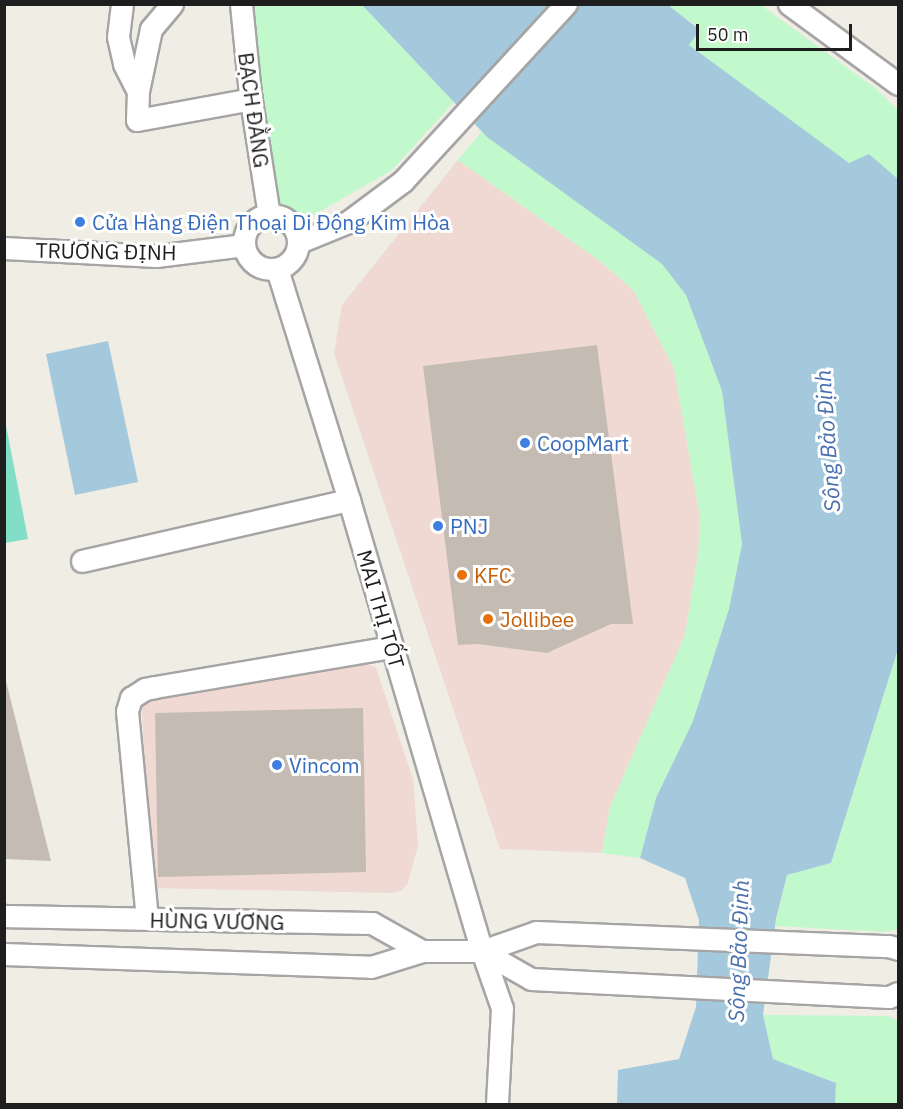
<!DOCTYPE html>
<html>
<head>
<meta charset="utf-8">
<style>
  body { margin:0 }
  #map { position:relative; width:903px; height:1109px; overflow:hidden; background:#efede4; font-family:"IBM Plex Sans",sans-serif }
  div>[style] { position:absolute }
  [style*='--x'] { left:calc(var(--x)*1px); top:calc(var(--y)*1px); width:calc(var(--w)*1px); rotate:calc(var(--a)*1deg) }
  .commercial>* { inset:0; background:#f0d8d3 }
  .park>* { inset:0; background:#c1f9cc }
  .pitch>* { inset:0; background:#82dec6 }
  .water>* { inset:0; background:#a4c9dd }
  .building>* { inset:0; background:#c4bcb3 }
  .roads { filter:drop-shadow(2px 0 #a5a5a5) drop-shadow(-2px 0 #a5a5a5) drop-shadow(0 2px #a5a5a5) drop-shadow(0 -2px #a5a5a5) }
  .minor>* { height:21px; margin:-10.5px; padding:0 10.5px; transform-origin:10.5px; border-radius:10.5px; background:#fff }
  .minor>.ring { margin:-10.5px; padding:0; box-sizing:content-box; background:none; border:21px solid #fff; border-radius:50% }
  .dots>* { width:16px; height:16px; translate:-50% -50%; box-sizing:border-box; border:3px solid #fff; border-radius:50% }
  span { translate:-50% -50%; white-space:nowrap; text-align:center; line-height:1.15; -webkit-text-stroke:6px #fff; paint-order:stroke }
  .street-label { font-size:21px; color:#1e1e1e }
  .shop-label { font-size:21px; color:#366cbe }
  .left { translate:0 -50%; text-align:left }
  .food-label { font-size:21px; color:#c56008 }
  .water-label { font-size:22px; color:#4b70ad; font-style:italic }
  .frame { position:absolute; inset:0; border:6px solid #1e1e1e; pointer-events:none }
  .scale { position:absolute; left:696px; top:24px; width:156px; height:27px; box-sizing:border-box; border:3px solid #1e1e1e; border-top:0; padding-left:8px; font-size:18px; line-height:21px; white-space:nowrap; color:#1e1e1e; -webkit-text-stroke:4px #fff; paint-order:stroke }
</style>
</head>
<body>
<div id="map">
  <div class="commercial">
    <i style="clip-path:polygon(458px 160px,600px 261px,633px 290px,674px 368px,700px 517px,698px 555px,685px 635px,610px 807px,602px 853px,500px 849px,334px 353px,342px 305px)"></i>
    <i style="clip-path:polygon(365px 663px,376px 668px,413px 779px,418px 846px,407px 885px,402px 890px,392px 893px,154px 888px,141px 703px)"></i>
  </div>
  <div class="park">
    <i style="clip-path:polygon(250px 5px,362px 5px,454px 102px,392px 170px,305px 220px,276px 206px)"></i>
    <i style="clip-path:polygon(668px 5px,761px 5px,875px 88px,898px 110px,898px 179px,869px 154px,849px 164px,689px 45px,700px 29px)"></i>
    <i style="clip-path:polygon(482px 131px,662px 264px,686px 295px,722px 391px,742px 544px,729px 609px,693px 721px,656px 798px,640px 858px,602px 853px,610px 807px,685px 635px,698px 555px,700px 517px,674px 368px,633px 290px,600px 261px,458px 160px)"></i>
    <i style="clip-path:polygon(898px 649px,898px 929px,886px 932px,775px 926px,787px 875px,831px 863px)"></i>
    <i style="clip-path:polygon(763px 1015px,888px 1016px,898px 1021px,898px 1104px,834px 1104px,836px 1083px,773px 1059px)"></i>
  </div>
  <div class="pitch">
    <i style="clip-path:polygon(4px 415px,28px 539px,5px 543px,4px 543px)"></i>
  </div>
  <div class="water">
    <i style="clip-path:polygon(362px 5px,668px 5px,700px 30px,689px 45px,849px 163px,869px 154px,898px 179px,898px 649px,831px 863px,787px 875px,776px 919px,763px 1015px,773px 1059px,836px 1083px,835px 1104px,617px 1104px,618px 1070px,679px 1059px,696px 1007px,699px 920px,685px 878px,640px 858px,656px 798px,693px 721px,729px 609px,742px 544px,722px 391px,686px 295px,662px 264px,487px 137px)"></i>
    <i style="clip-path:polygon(108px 341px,138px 482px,75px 495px,46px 354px)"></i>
  </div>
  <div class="building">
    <i style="clip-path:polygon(597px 345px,633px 624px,611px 624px,547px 653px,478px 644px,458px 645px,423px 366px)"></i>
    <i style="clip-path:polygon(4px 677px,5px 677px,51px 861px,4px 859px)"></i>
    <i style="clip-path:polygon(363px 708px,366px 872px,158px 877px,155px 713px)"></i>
  </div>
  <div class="roads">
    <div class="minor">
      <i style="--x:122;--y:4;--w:33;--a:97"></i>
      <i style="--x:118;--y:37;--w:28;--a:77"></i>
      <i style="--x:124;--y:64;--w:30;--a:63"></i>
      <i style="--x:172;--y:4;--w:33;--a:130"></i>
      <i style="--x:151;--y:29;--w:63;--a:101.8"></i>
      <i style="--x:138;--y:91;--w:29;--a:92"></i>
      <i style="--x:137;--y:120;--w:116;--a:-10.4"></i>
      <i style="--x:241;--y:4;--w:90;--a:84.3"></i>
      <i style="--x:250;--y:94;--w:122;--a:81.1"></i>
      <i style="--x:789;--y:4;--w:135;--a:36.3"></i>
      <i class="ring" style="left:244px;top:215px;width:33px;height:33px"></i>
      <i style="--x:299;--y:242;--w:53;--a:-22.2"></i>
      <i style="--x:348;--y:222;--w:69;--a:-36.7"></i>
      <i style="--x:403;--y:181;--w:241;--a:-47.4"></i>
      <i style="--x:4;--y:248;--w:152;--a:3"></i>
      <i style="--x:156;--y:256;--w:89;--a:-7.1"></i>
      <i style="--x:277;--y:269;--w:242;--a:72.7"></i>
      <i style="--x:349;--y:500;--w:470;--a:73.6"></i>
      <i style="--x:482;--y:951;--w:60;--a:70.7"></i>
      <i style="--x:502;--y:1008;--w:96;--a:93"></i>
      <i style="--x:82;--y:561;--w:274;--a:-12.9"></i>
      <i style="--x:4;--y:916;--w:368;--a:1.1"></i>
      <i style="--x:372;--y:923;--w:57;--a:29.2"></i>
      <i style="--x:147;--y:919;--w:209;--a:-95.5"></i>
      <i style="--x:127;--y:711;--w:14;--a:-73"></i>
      <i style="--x:131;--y:698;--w:17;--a:-33"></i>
      <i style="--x:145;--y:689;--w:10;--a:-11"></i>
      <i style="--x:155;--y:687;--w:240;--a:-9.6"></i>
      <i style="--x:482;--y:951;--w:56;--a:29.7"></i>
      <i style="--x:531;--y:979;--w:358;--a:2.9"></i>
      <i style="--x:889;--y:997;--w:10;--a:-24"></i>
      <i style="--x:4;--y:954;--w:367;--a:2"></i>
      <i style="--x:371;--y:967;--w:53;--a:-17.4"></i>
      <i style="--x:422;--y:951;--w:60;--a:0"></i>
      <i style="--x:482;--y:951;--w:57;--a:-19.4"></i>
      <i style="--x:536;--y:932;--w:353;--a:2.3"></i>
      <i style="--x:889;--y:946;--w:9;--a:18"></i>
    </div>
  </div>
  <div class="dots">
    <i style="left:80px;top:222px;background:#3f7fe0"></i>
    <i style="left:525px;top:443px;background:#3f7fe0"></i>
    <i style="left:438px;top:526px;background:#3f7fe0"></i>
    <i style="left:462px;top:575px;background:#e8710a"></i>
    <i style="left:488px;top:619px;background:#e8710a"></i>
    <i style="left:277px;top:765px;background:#3f7fe0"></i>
  </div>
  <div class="street-label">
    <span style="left:254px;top:110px;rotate:82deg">BẠCH ĐẰNG</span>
    <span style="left:106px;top:251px;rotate:1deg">TRƯƠNG ĐỊNH</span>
    <span style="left:381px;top:609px;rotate:74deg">MAI THỊ TỐT</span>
    <span style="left:217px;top:921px;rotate:1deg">HÙNG VƯƠNG</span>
  </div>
  <div class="shop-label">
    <span class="left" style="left:92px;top:222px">Cửa Hàng Điện Thoại Di Động Kim Hòa</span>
    <span class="left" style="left:537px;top:443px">CoopMart</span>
    <span class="left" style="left:450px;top:526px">PNJ</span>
    <span class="left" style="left:289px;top:765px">Vincom</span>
  </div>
  <div class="food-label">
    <span class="left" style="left:474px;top:575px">KFC</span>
    <span class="left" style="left:500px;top:619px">Jollibee</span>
  </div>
  <div class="water-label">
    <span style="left:827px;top:441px;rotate:-94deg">Sông Bảo Định</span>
    <span style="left:738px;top:951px;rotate:-88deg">Sông Bảo Định</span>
  </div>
  <div class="frame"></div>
  <div class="scale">50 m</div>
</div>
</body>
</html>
